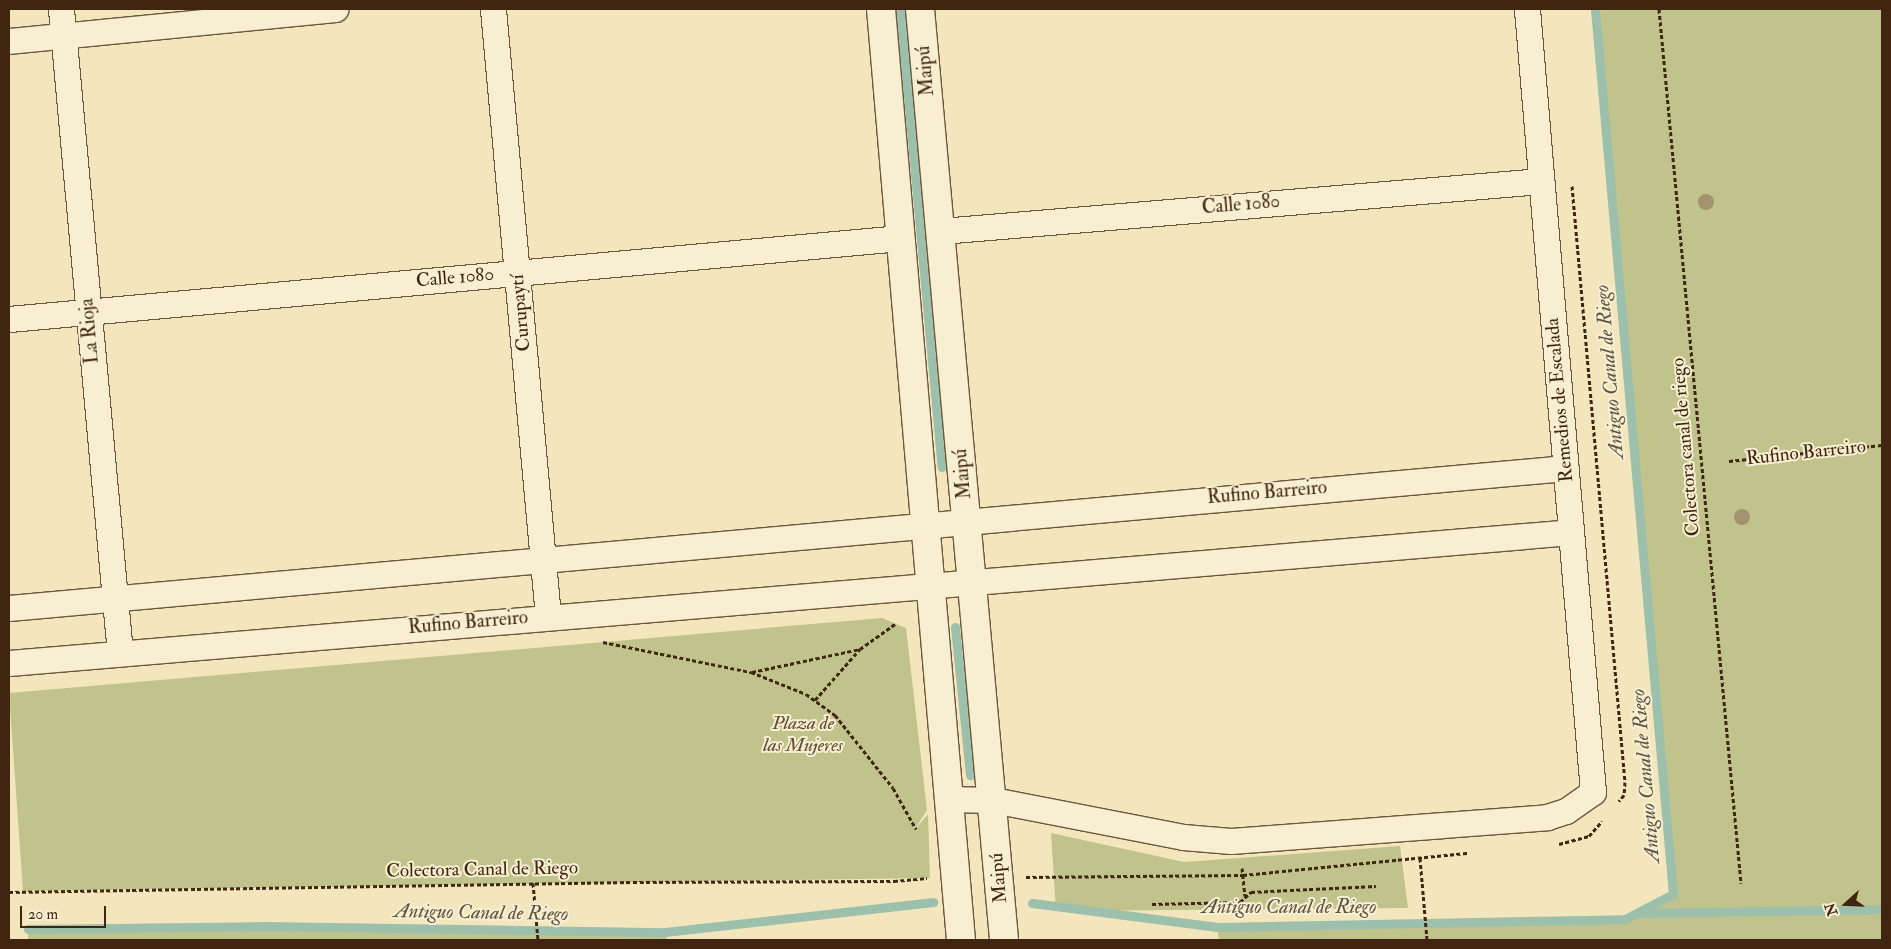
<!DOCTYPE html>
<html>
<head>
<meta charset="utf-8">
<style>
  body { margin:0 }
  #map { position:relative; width:1891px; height:949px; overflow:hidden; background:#f4e6bc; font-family:"IM FELL Double Pica",serif }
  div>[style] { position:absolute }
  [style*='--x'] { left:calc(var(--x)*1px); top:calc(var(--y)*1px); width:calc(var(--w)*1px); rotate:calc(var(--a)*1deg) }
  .green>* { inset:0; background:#c1c38d }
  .stream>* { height:9px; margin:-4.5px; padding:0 4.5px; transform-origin:4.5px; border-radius:4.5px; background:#9cc0ac }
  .path>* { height:3px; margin-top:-1.5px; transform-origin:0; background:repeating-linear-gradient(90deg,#402610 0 4px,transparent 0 6.5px) }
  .roads { filter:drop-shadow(1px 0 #6d563b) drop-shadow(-1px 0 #6d563b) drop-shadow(0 1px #6d563b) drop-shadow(0 -1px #6d563b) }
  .minor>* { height:25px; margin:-12.5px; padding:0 12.5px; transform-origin:12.5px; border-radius:12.5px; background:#f8efd3 }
  .tertiary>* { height:28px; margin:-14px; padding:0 14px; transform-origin:14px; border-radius:14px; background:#f8efd3 }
  .trees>* { width:16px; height:16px; margin:-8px; border-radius:50%; background:#a3926e }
  span { translate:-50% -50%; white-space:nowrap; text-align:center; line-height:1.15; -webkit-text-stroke:4px #f8efd3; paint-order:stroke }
  .street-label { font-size:19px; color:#402610 }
  .park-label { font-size:19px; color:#604d2f; font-style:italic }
  .water-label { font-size:20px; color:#5c543f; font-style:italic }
  .frame { position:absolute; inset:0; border:10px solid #402610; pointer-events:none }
  .north { position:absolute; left:1821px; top:879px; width:50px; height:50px; -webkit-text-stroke:4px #f8efd3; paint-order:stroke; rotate:250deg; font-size:14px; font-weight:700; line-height:20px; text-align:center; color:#402610 }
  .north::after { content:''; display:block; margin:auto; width:18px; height:22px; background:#402610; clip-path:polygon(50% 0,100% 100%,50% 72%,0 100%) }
  .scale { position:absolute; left:20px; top:906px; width:86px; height:22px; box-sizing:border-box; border:2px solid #402610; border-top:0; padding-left:6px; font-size:15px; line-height:18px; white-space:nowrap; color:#402610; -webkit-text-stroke:4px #f8efd3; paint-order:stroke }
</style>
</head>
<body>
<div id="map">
  <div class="green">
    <i style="clip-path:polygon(1598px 9px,1882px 9px,1882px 940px,1219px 940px,1217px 927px,1625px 919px,1673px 894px)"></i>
    <i style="clip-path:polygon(882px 618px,906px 628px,927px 810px,913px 832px,928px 814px,930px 878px,23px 891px,9px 693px)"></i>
    <i style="clip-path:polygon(1051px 833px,1184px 862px,1400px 846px,1408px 908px,1056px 911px)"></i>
    <i style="clip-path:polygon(28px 929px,665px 932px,667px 940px,28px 940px)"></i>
  </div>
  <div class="stream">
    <i style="--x:900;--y:9;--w:460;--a:84.8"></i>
    <i style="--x:955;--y:627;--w:149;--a:84.2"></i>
    <i style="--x:1032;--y:903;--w:187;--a:7.4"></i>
    <i style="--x:1217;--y:927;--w:408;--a:-1.1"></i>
    <i style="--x:1625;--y:919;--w:54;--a:-27.5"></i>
    <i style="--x:1673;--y:894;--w:888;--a:-95.04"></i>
    <i style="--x:1639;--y:913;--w:243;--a:-0.9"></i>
    <i style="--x:28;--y:929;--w:237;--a:-0.7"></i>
    <i style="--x:265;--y:926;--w:400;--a:0.9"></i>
    <i style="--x:665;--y:932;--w:270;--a:-6.4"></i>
  </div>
  <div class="path">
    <i style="--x:1659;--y:9;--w:878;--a:84.64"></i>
    <i style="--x:1572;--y:186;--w:598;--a:84.92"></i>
    <i style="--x:1625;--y:782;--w:13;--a:94"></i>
    <i style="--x:1624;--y:795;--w:8;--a:130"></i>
    <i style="--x:1729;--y:461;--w:154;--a:-6"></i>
    <i style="--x:603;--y:642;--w:151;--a:11.5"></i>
    <i style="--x:751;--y:672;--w:59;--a:21.8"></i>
    <i style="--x:806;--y:694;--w:36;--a:36"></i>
    <i style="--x:835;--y:715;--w:93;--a:51.5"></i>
    <i style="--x:893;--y:788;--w:47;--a:60.7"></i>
    <i style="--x:752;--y:672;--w:110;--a:-12"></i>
    <i style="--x:815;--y:700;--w:68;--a:-48.6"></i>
    <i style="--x:860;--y:649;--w:43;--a:-35.5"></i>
    <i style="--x:1559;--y:844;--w:31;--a:-15"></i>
    <i style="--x:1589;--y:836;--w:20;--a:-49"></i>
    <i style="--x:1420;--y:858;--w:82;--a:85.1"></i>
    <i style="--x:1242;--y:868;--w:28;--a:84"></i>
    <i style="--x:1026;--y:877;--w:217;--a:-0.5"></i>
    <i style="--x:1243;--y:875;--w:227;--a:-5.6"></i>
    <i style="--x:533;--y:883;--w:57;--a:85"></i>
    <i style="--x:9;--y:892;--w:624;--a:-0.92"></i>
    <i style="--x:633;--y:882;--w:261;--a:-0.2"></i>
    <i style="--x:894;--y:881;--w:33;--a:-5"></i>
    <i style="--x:1152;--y:904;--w:88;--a:-1.3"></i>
    <i style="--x:1240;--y:902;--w:15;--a:-42"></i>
    <i style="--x:1251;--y:892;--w:125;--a:-2.7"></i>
  </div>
  <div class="roads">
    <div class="minor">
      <i style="--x:61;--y:9;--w:647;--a:84.77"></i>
      <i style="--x:493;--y:9;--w:610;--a:84.83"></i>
      <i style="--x:9;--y:41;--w:328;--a:-5.6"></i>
      <i style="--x:941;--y:231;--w:602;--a:-4.76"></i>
      <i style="--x:9;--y:319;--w:895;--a:-5.19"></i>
      <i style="--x:9;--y:608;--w:1563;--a:-5.14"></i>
      <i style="--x:9;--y:663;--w:1567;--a:-4.79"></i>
      <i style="--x:947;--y:799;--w:46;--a:1.2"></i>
      <i style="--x:993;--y:800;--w:194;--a:11"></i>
      <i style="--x:1183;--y:837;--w:48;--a:4.8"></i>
      <i style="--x:1231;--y:841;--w:317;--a:-4.3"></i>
      <i style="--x:1547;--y:817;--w:20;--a:-18"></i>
      <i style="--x:1566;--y:811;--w:33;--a:-35"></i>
      <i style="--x:1593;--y:792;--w:786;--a:-94.82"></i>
    </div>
    <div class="tertiary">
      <i style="--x:881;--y:9;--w:934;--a:85.09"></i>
      <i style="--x:920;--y:9;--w:935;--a:84.84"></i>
    </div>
  </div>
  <div class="trees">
    <i style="left:1706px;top:202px"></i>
    <i style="left:1742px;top:517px"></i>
  </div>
  <div class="street-label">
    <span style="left:926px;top:71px;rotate:-95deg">Maipú</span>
    <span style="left:1241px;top:205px;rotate:-5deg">Calle 1080</span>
    <span style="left:455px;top:278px;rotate:-5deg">Calle 1080</span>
    <span style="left:521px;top:313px;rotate:-95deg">Curupaytí</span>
    <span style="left:90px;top:331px;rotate:-95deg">La Rioja</span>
    <span style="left:1560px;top:400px;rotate:-95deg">Remedios de Escalada</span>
    <span style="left:1686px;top:447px;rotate:-95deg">Colectora canal de riego</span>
    <span style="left:1806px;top:453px;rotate:-6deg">Rufino Barreiro</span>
    <span style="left:963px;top:474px;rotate:-95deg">Maipú</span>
    <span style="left:1267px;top:493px;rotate:-5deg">Rufino Barreiro</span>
    <span style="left:468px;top:623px;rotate:-5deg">Rufino Barreiro</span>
    <span style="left:482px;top:870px;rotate:-1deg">Colectora Canal de Riego</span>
    <span style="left:999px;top:878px;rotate:-95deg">Maipú</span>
  </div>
  <div class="park-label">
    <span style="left:803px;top:735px">Plaza de<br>las Mujeres</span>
  </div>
  <div class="water-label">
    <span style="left:1609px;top:372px;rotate:-95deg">Antiguo Canal de Riego</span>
    <span style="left:1645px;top:776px;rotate:-95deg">Antiguo Canal de Riego</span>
    <span style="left:1289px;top:906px">Antiguo Canal de Riego</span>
    <span style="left:481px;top:912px;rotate:1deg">Antiguo Canal de Riego</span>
  </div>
  <div class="frame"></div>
  <div class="north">N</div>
  <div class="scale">20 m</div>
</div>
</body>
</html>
